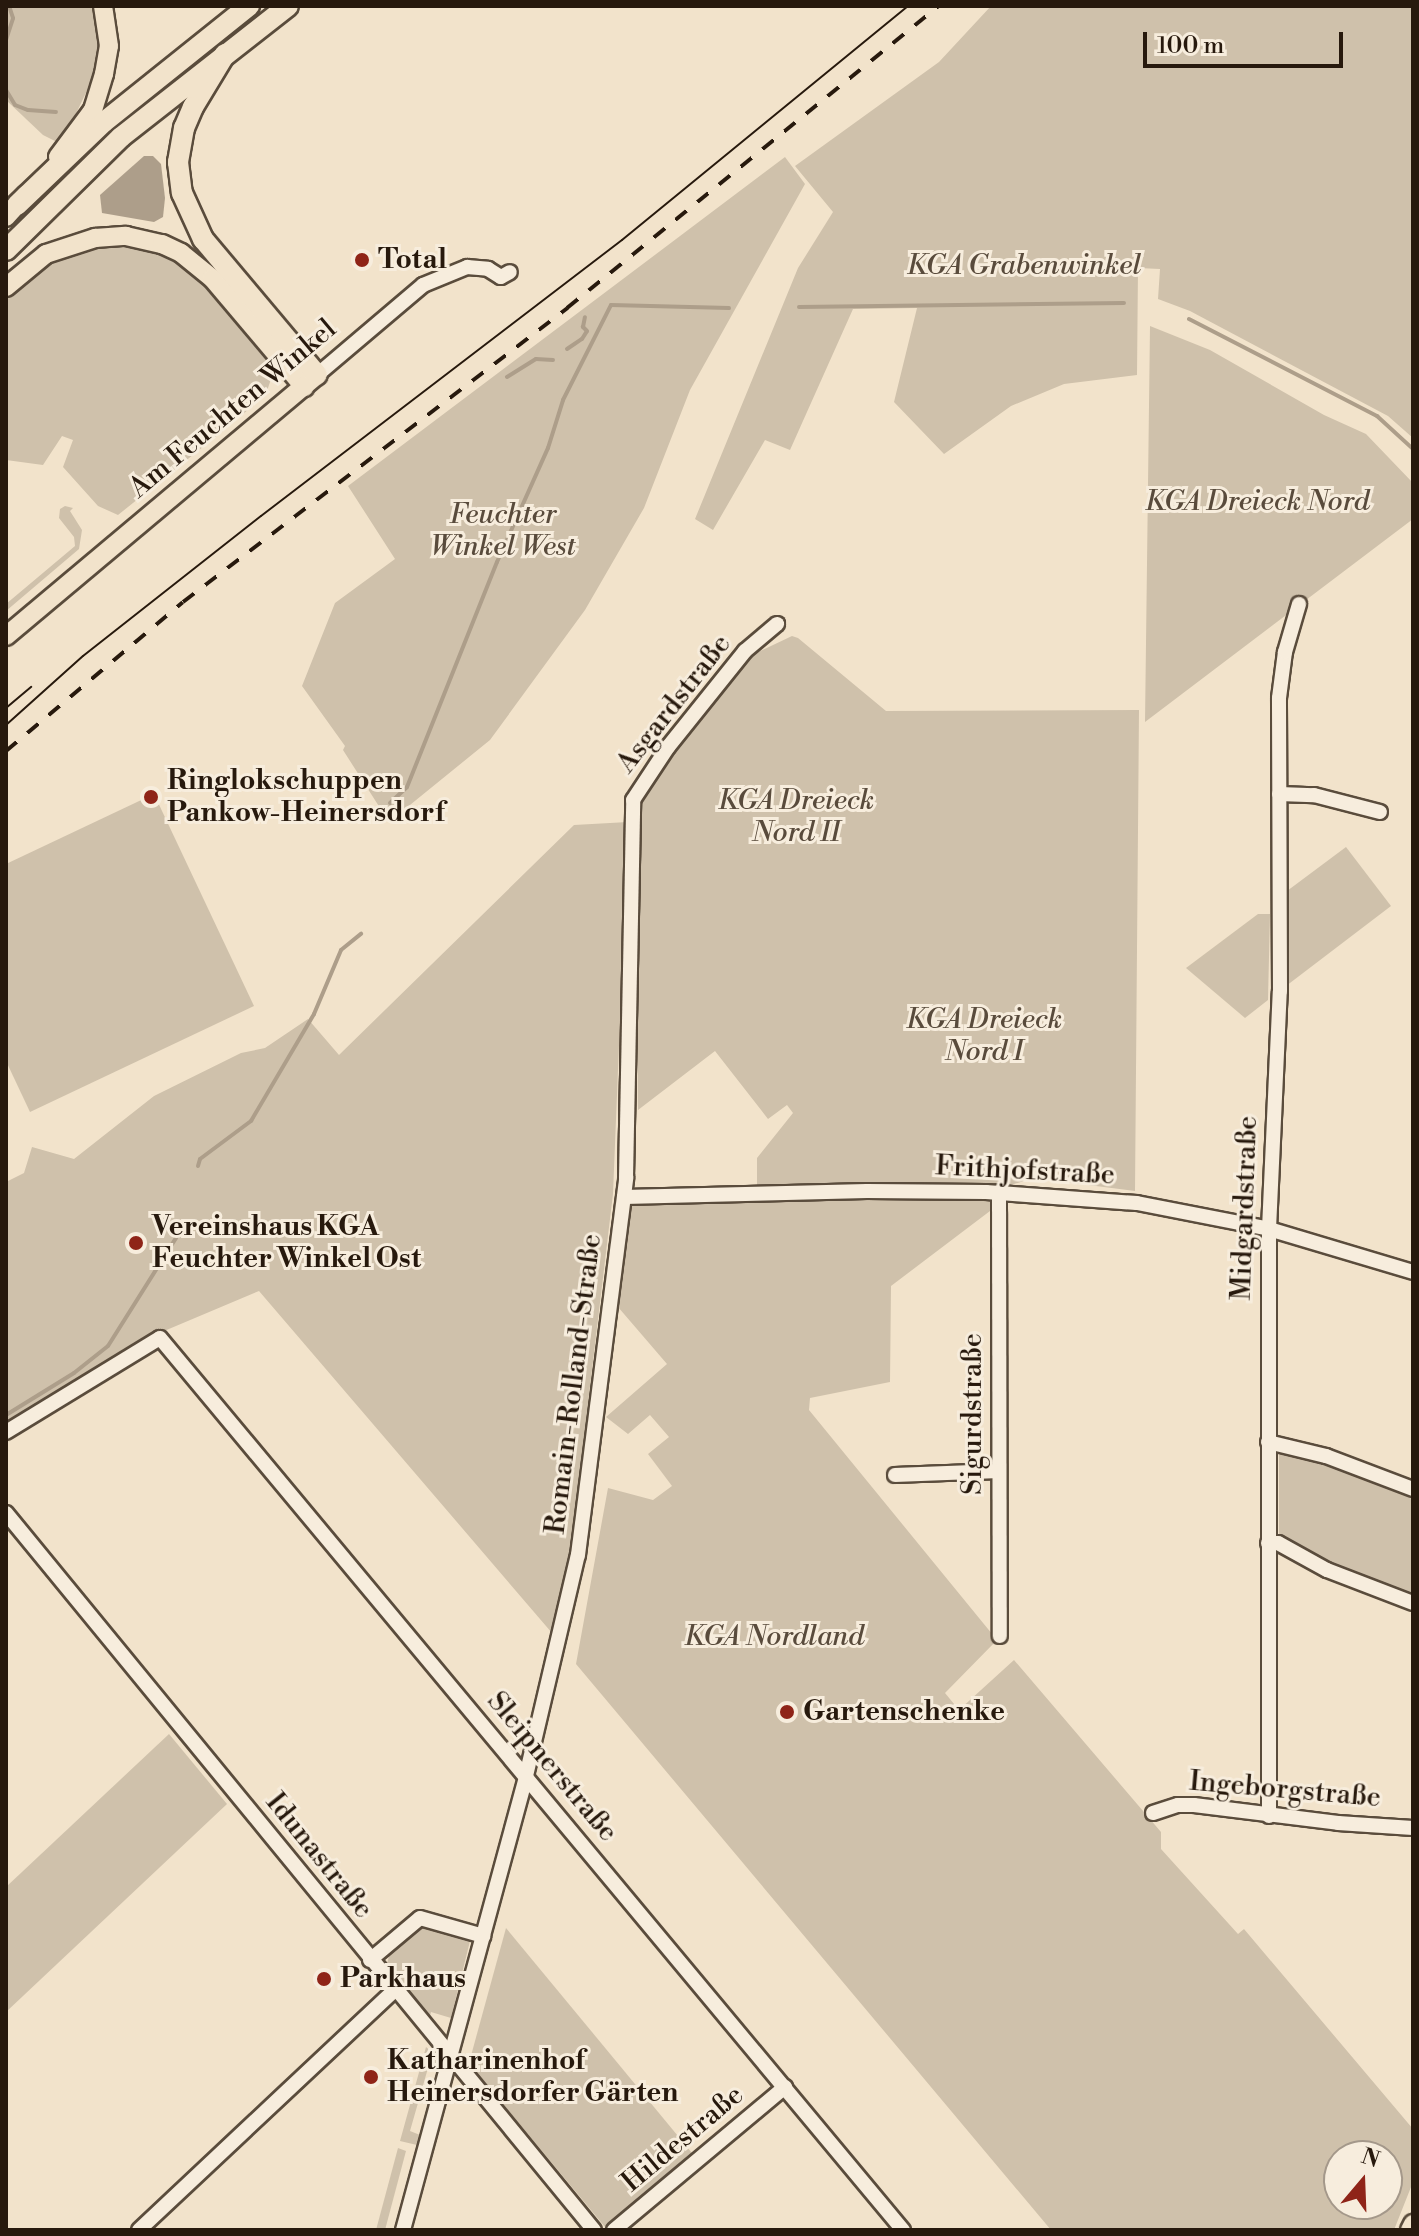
<!DOCTYPE html>
<html>
<head>
<meta charset="utf-8">
<style>
  body { margin:0 }
  #map { position:relative; width:1419px; height:2236px; overflow:hidden; background:#f2e3cb; font-family:"Libre Bodoni",serif }
  div>[style] { position:absolute }
  [style*='--x'] { left:calc(var(--x)*1px); top:calc(var(--y)*1px); width:calc(var(--w)*1px); rotate:calc(var(--a)*1deg) }
  .green>* { inset:0; background:#cfc1ab }
  .water>* { inset:0; background:#ad9e8a }
  .stream>* { height:4px; margin:-2px; padding:0 2px; transform-origin:2px; border-radius:2px; background:#ad9e8a }
  .roads { filter:drop-shadow(2px 0 #5a4c3c) drop-shadow(-2px 0 #5a4c3c) drop-shadow(0 2px #5a4c3c) drop-shadow(0 -2px #5a4c3c) }
  .minor>* { height:14px; margin:-7px; padding:0 7px; transform-origin:7px; border-radius:7px; background:#f7eddd }
  .major>* { height:18px; margin:-9px; padding:0 9px; transform-origin:9px; border-radius:9px; background:#f2e3cb }
  .highway>* { height:20px; margin:-10px; padding:0 10px; transform-origin:10px; border-radius:10px; background:#f2e3cb }
  .tram>* { height:2px; margin:-1px; padding:0 1px; transform-origin:1px; border-radius:1px; background:#27190d }
  .rail>* { height:4px; margin-top:-2px; transform-origin:0; background:repeating-linear-gradient(90deg,#27190d 0 14px,transparent 0 28px) }
  .dots>* { width:22px; height:22px; translate:-50% -50%; box-sizing:border-box; border:4px solid #f7eddd; border-radius:50% }
  span { translate:-50% -50%; white-space:nowrap; text-align:center; line-height:1.15; -webkit-text-stroke:6px #f7eddd; paint-order:stroke }
  .poi-label { font-size:28px; color:#27190d; font-weight:700 }
  .left { translate:0 -50%; text-align:left }
  .park-label { font-size:28px; color:#594b3c; font-style:italic }
  .street-label { font-size:28px; color:#27190d }
  .frame { position:absolute; inset:0; border:8px solid #27190d; pointer-events:none }
  .north { position:absolute; left:1323px; top:2140px; width:80px; height:80px; box-sizing:border-box; background:#f7eddd; border:2px solid #a4988a; border-radius:50%; rotate:19deg; font-size:22px; font-weight:700; line-height:32px; text-align:center; color:#27190d }
  .north::after { content:''; display:block; margin:auto; width:28px; height:36px; background:#8f2418; clip-path:polygon(50% 0,100% 100%,50% 72%,0 100%) }
  .scale { position:absolute; left:1143px; top:32px; width:200px; height:36px; box-sizing:border-box; border:4px solid #27190d; border-top:0; padding-left:10px; font-size:24px; line-height:28px; white-space:nowrap; color:#27190d; -webkit-text-stroke:6px #f7eddd; paint-order:stroke }
</style>
</head>
<body>
<div id="map">
  <div class="green">
    <i style="clip-path:polygon(6px 6px,94px 6px,100px 49px,95px 74px,71px 124px,57px 142px,43px 135px,6px 100px)"></i>
    <i style="clip-path:polygon(991px 6px,1413px 6px,1413px 438px,1388px 416px,1190px 311px,1158px 299px,1160px 269px,1138px 268px,1137px 375px,1064px 384px,1011px 406px,944px 454px,894px 402px,917px 308px,853px 309px,790px 450px,765px 440px,713px 530px,695px 519px,798px 268px,833px 212px,795px 166px,939px 62px)"></i>
    <i style="clip-path:polygon(785px 157px,805px 184px,690px 390px,644px 508px,585px 610px,490px 740px,389px 822px,343px 750px,345px 746px,302px 686px,335px 603px,395px 559px,348px 486px)"></i>
    <i style="clip-path:polygon(110px 244px,162px 254px,205px 283px,271px 361px,276px 380px,271px 379px,266px 394px,234px 422px,118px 515px,98px 506px,63px 467px,73px 440px,62px 436px,43px 465px,6px 460px,6px 299px,43px 267px,67px 255px)"></i>
    <i style="clip-path:polygon(1150px 326px,1210px 350px,1324px 415px,1366px 434px,1413px 483px,1413px 519px,1145px 722px)"></i>
    <i style="clip-path:polygon(65px 506px,73px 508px,70px 511px,82px 530px,79px 549px,6px 611px,6px 604px,75px 546px,74px 537px,59px 518px,60px 509px)"></i>
    <i style="clip-path:polygon(evenodd,792px 636px,798px 638px,886px 711px,1139px 710px,1135px 1191px,1034px 1178px,994px 1190px,990px 1211px,891px 1286px,890px 1382px,810px 1398px,809px 1410px,997px 1640px,945px 1693px,959px 1710px,1014px 1660px,1161px 1832px,1161px 1849px,1238px 1934px,1244px 1929px,1413px 2129px,1413px 2182px,1394px 2230px,1051px 2230px,576px 1664px,608px 1488px,653px 1500px,672px 1486px,648px 1454px,669px 1437px,650px 1415px,628px 1434px,606px 1417px,667px 1364px,618px 1307px,627px 1208px,637px 1202px,757px 1196px,757px 1158px,793px 1113px,787px 1105px,768px 1119px,715px 1051px,638px 1110px,636px 832px,641px 803px,674px 751px,750px 656px,792px 636px,1339px 2156px,1387px 2156px,1387px 2204px,1339px 2204px,1339px 2156px)"></i>
    <i style="clip-path:polygon(154px 794px,254px 1006px,30px 1112px,6px 1061px,6px 864px)"></i>
    <i style="clip-path:polygon(628px 822px,613px 1194px,571px 1545px,552px 1633px,259px 1291px,157px 1334px,6px 1426px,6px 1182px,24px 1173px,32px 1147px,74px 1159px,154px 1096px,241px 1053px,265px 1048px,308px 1019px,339px 1055px,574px 825px)"></i>
    <i style="clip-path:polygon(1346px 847px,1391px 906px,1286px 986px,1287px 891px)"></i>
    <i style="clip-path:polygon(1258px 914px,1270px 914px,1268px 1000px,1245px 1018px,1186px 968px)"></i>
    <i style="clip-path:polygon(1279px 1451px,1345px 1469px,1413px 1496px,1413px 1596px,1352px 1573px,1279px 1535px)"></i>
    <i style="clip-path:polygon(169px 1734px,227px 1804px,6px 2012px,6px 1887px)"></i>
    <i style="clip-path:polygon(423px 1926px,470px 1941px,451px 2018px,431px 2012px,430px 2016px,387px 1964px,390px 1952px)"></i>
    <i style="clip-path:polygon(506px 1928px,692px 2153px,605px 2227px,469px 2063px)"></i>
    <i style="clip-path:polygon(426px 2047px,440px 2059px,438px 2070px,428px 2068px,410px 2131px,420px 2135px,417px 2145px,400px 2141px)"></i>
    <i style="clip-path:polygon(398px 2148px,406px 2151px,385px 2230px,376px 2230px)"></i>
  </div>
  <div class="water">
    <i style="clip-path:polygon(144px 156px,153px 156px,161px 164px,165px 198px,163px 217px,154px 222px,102px 213px,100px 195px)"></i>
  </div>
  <div class="stream">
    <i style="--x:6;--y:40;--w:23;--a:-72"></i>
    <i style="--x:13;--y:18;--w:13;--a:-108"></i>
    <i style="--x:6;--y:90;--w:17;--a:59"></i>
    <i style="--x:15;--y:105;--w:14;--a:21"></i>
    <i style="--x:28;--y:110;--w:28;--a:4"></i>
    <i style="--x:799;--y:307;--w:325;--a:-0.7"></i>
    <i style="--x:1189;--y:319;--w:212;--a:27.3"></i>
    <i style="--x:1377;--y:416;--w:49;--a:42.5"></i>
    <i style="--x:567;--y:349;--w:18;--a:-34"></i>
    <i style="--x:582;--y:339;--w:9;--a:-58"></i>
    <i style="--x:587;--y:331;--w:6;--a:-135"></i>
    <i style="--x:583;--y:327;--w:10;--a:-79"></i>
    <i style="--x:507;--y:377;--w:34;--a:-32"></i>
    <i style="--x:536;--y:359;--w:17;--a:3"></i>
    <i style="--x:390;--y:803;--w:23;--a:-43"></i>
    <i style="--x:407;--y:787;--w:242;--a:-68.2"></i>
    <i style="--x:497;--y:562;--w:125;--a:-65.9"></i>
    <i style="--x:548;--y:448;--w:50;--a:-72.6"></i>
    <i style="--x:563;--y:400;--w:106;--a:-63.2"></i>
    <i style="--x:611;--y:305;--w:118;--a:1.5"></i>
    <i style="--x:198;--y:1166;--w:7;--a:-74"></i>
    <i style="--x:200;--y:1159;--w:64;--a:-36.7"></i>
    <i style="--x:251;--y:1121;--w:124;--a:-59.5"></i>
    <i style="--x:314;--y:1014;--w:69;--a:-67.1"></i>
    <i style="--x:341;--y:950;--w:26;--a:-39"></i>
    <i style="--x:6;--y:1415;--w:80;--a:-31.7"></i>
    <i style="--x:74;--y:1373;--w:43;--a:-38.5"></i>
    <i style="--x:108;--y:1346;--w:128;--a:-57.8"></i>
  </div>
  <div class="roads">
    <div class="minor">
      <i style="--x:317;--y:375;--w:139;--a:-40.3"></i>
      <i style="--x:423;--y:285;--w:48;--a:-22.2"></i>
      <i style="--x:467;--y:267;--w:21;--a:5"></i>
      <i style="--x:488;--y:269;--w:15;--a:32"></i>
      <i style="--x:501;--y:277;--w:10;--a:-29"></i>
      <i style="--x:1279;--y:794;--w:35;--a:2"></i>
      <i style="--x:1314;--y:795;--w:68;--a:14.4"></i>
      <i style="--x:999;--y:1192;--w:444;--a:89.9"></i>
      <i style="--x:624;--y:1197;--w:243;--a:-1.4"></i>
      <i style="--x:867;--y:1191;--w:119;--a:0.5"></i>
      <i style="--x:986;--y:1192;--w:151;--a:4.2"></i>
      <i style="--x:1137;--y:1203;--w:135;--a:11.1"></i>
      <i style="--x:1269;--y:1229;--w:150;--a:16.6"></i>
      <i style="--x:6;--y:1432;--w:180;--a:-31.4"></i>
      <i style="--x:160;--y:1338;--w:1161;--a:50.21"></i>
      <i style="--x:1268;--y:1442;--w:60;--a:13.6"></i>
      <i style="--x:1326;--y:1456;--w:93;--a:20.8"></i>
      <i style="--x:895;--y:1475;--w:104;--a:-2.2"></i>
      <i style="--x:6;--y:1513;--w:927;--a:50.65"></i>
      <i style="--x:1268;--y:1543;--w:10;--a:0"></i>
      <i style="--x:1278;--y:1543;--w:56;--a:28.9"></i>
      <i style="--x:1327;--y:1570;--w:92;--a:21"></i>
      <i style="--x:1153;--y:1813;--w:26;--a:-18"></i>
      <i style="--x:1178;--y:1805;--w:16;--a:0"></i>
      <i style="--x:1194;--y:1805;--w:145;--a:7.1"></i>
      <i style="--x:1338;--y:1823;--w:75;--a:3.8"></i>
      <i style="--x:1269;--y:1816;--w:587;--a:-90"></i>
      <i style="--x:1269;--y:1229;--w:238;--a:-87.4"></i>
      <i style="--x:1280;--y:991;--w:293;--a:-90.2"></i>
      <i style="--x:1279;--y:698;--w:46;--a:-82.6"></i>
      <i style="--x:1285;--y:652;--w:50;--a:-73.7"></i>
      <i style="--x:370;--y:1960;--w:65;--a:-40"></i>
      <i style="--x:420;--y:1918;--w:66;--a:15.9"></i>
      <i style="--x:139;--y:2230;--w:352;--a:-43.2"></i>
      <i style="--x:403;--y:2230;--w:470;--a:-74.8"></i>
      <i style="--x:526;--y:1776;--w:227;--a:-76.8"></i>
      <i style="--x:578;--y:1555;--w:380;--a:-82.7"></i>
      <i style="--x:626;--y:1178;--w:378;--a:-88.9"></i>
      <i style="--x:633;--y:800;--w:64;--a:-56.6"></i>
      <i style="--x:668;--y:747;--w:123;--a:-51.3"></i>
      <i style="--x:745;--y:651;--w:42;--a:-40.2"></i>
      <i style="--x:614;--y:2230;--w:223;--a:-39.9"></i>
    </div>
    <div class="major">
      <i style="--x:58;--y:157;--w:59;--a:-53.3"></i>
      <i style="--x:93;--y:110;--w:38;--a:-73"></i>
      <i style="--x:104;--y:74;--w:28;--a:-80"></i>
      <i style="--x:109;--y:46;--w:40;--a:-98.5"></i>
      <i style="--x:6;--y:217;--w:30;--a:-48"></i>
      <i style="--x:6;--y:287;--w:52;--a:-39.5"></i>
      <i style="--x:46;--y:254;--w:52;--a:-18.1"></i>
      <i style="--x:95;--y:238;--w:31;--a:-4"></i>
      <i style="--x:126;--y:236;--w:37;--a:13"></i>
      <i style="--x:162;--y:244;--w:21;--a:25"></i>
      <i style="--x:181;--y:253;--w:40;--a:39"></i>
      <i style="--x:212;--y:278;--w:143;--a:49.8"></i>
      <i style="--x:6;--y:636;--w:406;--a:-40"></i>
      <i style="--x:1410;--y:2230;--w:7;--a:-63"></i>
    </div>
    <div class="highway">
      <i style="--x:225;--y:54;--w:62;--a:121.1"></i>
      <i style="--x:193;--y:107;--w:23;--a:113"></i>
      <i style="--x:184;--y:128;--w:35;--a:100"></i>
      <i style="--x:178;--y:162;--w:31;--a:83"></i>
      <i style="--x:182;--y:193;--w:51;--a:65.5"></i>
      <i style="--x:203;--y:239;--w:177;--a:50"></i>
      <i style="--x:17;--y:205;--w:120;--a:-43.7"></i>
      <i style="--x:104;--y:122;--w:186;--a:-38.7"></i>
      <i style="--x:6;--y:250;--w:161;--a:-44.5"></i>
      <i style="--x:121;--y:137;--w:212;--a:-38.1"></i>
    </div>
  </div>
  <div class="tram">
    <i style="--x:6;--y:708;--w:33;--a:-40"></i>
    <i style="--x:6;--y:725;--w:103;--a:-41.9"></i>
    <i style="--x:83;--y:656;--w:226;--a:-38.2"></i>
    <i style="--x:261;--y:516;--w:454;--a:-37.4"></i>
    <i style="--x:622;--y:240;--w:370;--a:-39.3"></i>
  </div>
  <div class="rail">
    <i style="--x:6;--y:751;--w:231;--a:-40.1"></i>
    <i style="--x:183;--y:602;--w:484;--a:-37.4"></i>
    <i style="--x:567;--y:308;--w:478;--a:-39.1"></i>
  </div>
  <div class="dots">
    <i style="left:362px;top:260px;background:#8f2418"></i>
    <i style="left:151px;top:797px;background:#8f2418"></i>
    <i style="left:136px;top:1243px;background:#8f2418"></i>
    <i style="left:787px;top:1712px;background:#8f2418"></i>
    <i style="left:324px;top:1979px;background:#8f2418"></i>
    <i style="left:371px;top:2077px;background:#8f2418"></i>
  </div>
  <div class="poi-label">
    <span class="left" style="left:378px;top:260px">Total</span>
    <span class="left" style="left:167px;top:797px">Ringlokschuppen<br>Pankow-Heinersdorf</span>
    <span class="left" style="left:152px;top:1243px">Vereinshaus KGA<br>Feuchter Winkel Ost</span>
    <span class="left" style="left:803px;top:1712px">Gartenschenke</span>
    <span class="left" style="left:340px;top:1979px">Parkhaus</span>
    <span class="left" style="left:387px;top:2077px">Katharinenhof<br>Heinersdorfer Gärten</span>
  </div>
  <div class="park-label">
    <span style="left:1024px;top:266px">KGA Grabenwinkel</span>
    <span style="left:1257px;top:502px">KGA Dreieck Nord</span>
    <span style="left:503px;top:531px">Feuchter<br>Winkel West</span>
    <span style="left:796px;top:817px">KGA Dreieck<br>Nord II</span>
    <span style="left:984px;top:1036px">KGA Dreieck<br>Nord I</span>
    <span style="left:774px;top:1637px">KGA Nordland</span>
  </div>
  <div class="street-label">
    <span style="left:233px;top:409px;rotate:-40deg">Am Feuchten Winkel</span>
    <span style="left:674px;top:704px;rotate:-52deg">Asgardstraße</span>
    <span style="left:1025px;top:1171px;rotate:3deg">Frithjofstraße</span>
    <span style="left:1245px;top:1208px;rotate:-88deg">Midgardstraße</span>
    <span style="left:574px;top:1384px;rotate:-83deg">Romain-Rolland-Straße</span>
    <span style="left:973px;top:1414px;rotate:-90deg">Sigurdstraße</span>
    <span style="left:552px;top:1767px;rotate:50deg">Sleipnerstraße</span>
    <span style="left:1285px;top:1790px;rotate:5deg">Ingeborgstraße</span>
    <span style="left:319px;top:1856px;rotate:51deg">Idunastraße</span>
    <span style="left:683px;top:2139px;rotate:-40deg">Hildestraße</span>
  </div>
  <div class="frame"></div>
  <div class="north">N</div>
  <div class="scale">100 m</div>
</div>
</body>
</html>
